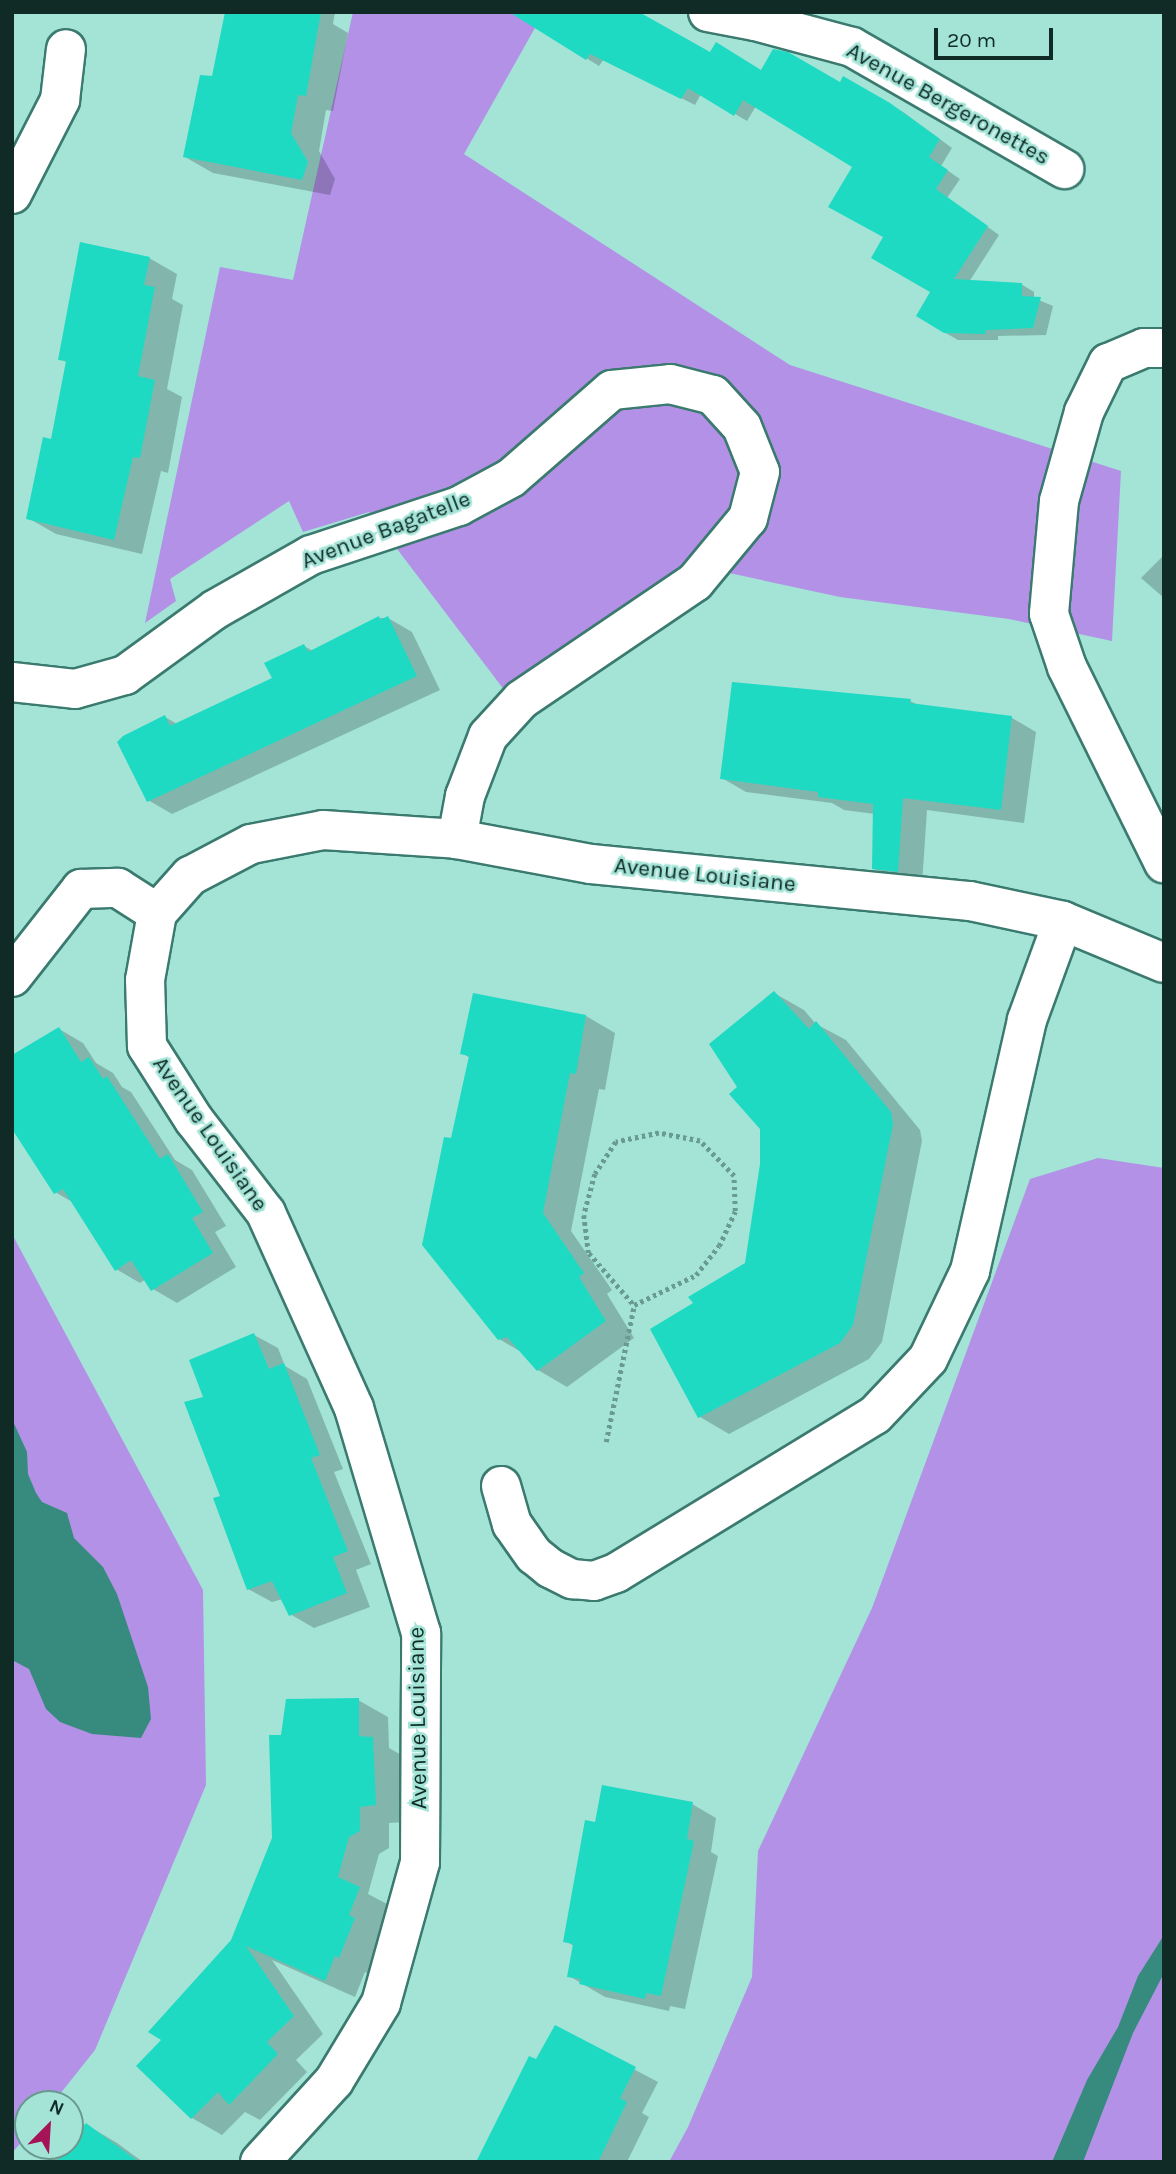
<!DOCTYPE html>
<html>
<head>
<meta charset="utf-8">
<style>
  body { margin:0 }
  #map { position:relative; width:1176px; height:2174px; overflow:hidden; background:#a3e4d7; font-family:Karla,sans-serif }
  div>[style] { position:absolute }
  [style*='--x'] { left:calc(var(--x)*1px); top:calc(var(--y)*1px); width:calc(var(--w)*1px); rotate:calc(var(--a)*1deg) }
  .green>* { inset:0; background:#b291e7 }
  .water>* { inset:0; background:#378b7e }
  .shadow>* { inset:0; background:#0003 }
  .building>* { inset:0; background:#1fdac3 }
  .path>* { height:4.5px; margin-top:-2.25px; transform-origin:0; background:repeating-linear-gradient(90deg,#699b91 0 3.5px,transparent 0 7px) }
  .roads { filter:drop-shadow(2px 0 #3b7a6f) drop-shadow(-2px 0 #3b7a6f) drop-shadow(0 2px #3b7a6f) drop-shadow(0 -2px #3b7a6f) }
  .street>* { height:38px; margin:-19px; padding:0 19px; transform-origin:19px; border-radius:19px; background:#fff }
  span { translate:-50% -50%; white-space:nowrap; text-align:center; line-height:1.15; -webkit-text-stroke:5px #a3e4d7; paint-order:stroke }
  .street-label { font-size:23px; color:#102b26 }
  .frame { position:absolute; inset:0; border:14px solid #102b26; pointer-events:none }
  .north { position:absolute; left:14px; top:2090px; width:70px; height:70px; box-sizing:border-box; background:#a3e4d7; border:2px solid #689a90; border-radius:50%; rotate:24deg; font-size:19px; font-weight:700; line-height:28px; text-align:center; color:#102b26 }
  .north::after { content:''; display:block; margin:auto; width:24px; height:32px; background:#a51456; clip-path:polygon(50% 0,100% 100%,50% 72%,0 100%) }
  .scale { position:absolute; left:934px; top:28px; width:119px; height:32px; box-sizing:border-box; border:4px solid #102b26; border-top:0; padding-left:9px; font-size:21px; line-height:24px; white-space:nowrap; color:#102b26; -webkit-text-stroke:5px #a3e4d7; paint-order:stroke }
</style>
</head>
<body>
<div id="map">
  <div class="green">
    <i style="clip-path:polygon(353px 12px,526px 12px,540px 19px,464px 154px,790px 365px,1121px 471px,1112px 641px,1009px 619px,840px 597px,692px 565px,505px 691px,369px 512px,303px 532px,289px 501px,170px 579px,176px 601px,145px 623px,220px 267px,293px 280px)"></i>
    <i style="clip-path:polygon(1098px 1158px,1164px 1168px,1164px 2162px,669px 2162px,688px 2127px,752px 1977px,758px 1851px,872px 1608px,1030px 1179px)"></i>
    <i style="clip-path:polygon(12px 1234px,203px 1590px,206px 1785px,95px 2050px,52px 2104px,28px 2104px,28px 2134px,12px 2153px)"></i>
  </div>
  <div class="water">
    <i style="clip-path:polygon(12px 1419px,27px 1452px,28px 1474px,36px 1493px,42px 1502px,67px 1513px,74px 1538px,103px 1567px,117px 1594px,148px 1687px,151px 1719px,141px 1738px,92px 1734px,60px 1722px,46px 1709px,29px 1669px,12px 1660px)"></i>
    <i style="clip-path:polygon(1164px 1935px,1164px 1973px,1133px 2033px,1083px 2162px,1052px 2162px,1087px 2080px,1118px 2027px,1138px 1976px)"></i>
  </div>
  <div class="shadow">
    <i style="clip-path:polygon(226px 12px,335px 12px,333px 24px,348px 33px,333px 111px,326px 110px,319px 151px,335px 179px,330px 195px,213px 173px,185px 157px,213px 78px)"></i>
    <i style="clip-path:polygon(541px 30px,722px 60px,761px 72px,840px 84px,844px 78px,903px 112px,952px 148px,941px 166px,960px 179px,947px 198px,999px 235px,969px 282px,1021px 284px,1034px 292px,1034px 298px,1053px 306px,1046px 335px,998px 336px,998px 340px,958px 340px,944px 332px,933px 292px,885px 237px,854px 167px,756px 106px,747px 121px,701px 94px,695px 105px,604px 59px,599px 66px)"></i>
    <i style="clip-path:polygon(149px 258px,177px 274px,172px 299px,183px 305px,167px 389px,182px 397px,168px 473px,161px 471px,142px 554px,56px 534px,28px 518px,52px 441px,68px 363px,60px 359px)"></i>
    <i style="clip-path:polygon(1164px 555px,1164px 598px,1141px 578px)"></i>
    <i style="clip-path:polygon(379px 618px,388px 618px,412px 632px,440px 690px,172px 814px,148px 800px,165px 717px,177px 724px,274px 679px,304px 646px,313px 651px)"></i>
    <i style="clip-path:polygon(910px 701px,920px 706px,1012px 718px,1036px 732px,1024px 823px,927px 810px,922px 885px,897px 882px,873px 868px,875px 814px,844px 810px,832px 803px,746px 792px,722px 778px)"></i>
    <i style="clip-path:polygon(774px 993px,804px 1010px,816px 1024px,846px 1040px,920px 1130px,922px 1141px,882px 1342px,869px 1359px,729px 1434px,700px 1417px,653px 1330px,695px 1303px,747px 1264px,762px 1164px,762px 1128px,739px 1087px)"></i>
    <i style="clip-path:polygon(474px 995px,586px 1016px,615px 1033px,605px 1090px,599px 1089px,571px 1231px,612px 1290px,607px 1294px,634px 1338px,567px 1387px,538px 1370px,523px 1353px,499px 1339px,452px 1140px,470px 1058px,462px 1053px)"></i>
    <i style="clip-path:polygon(59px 1029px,83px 1043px,96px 1063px,113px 1073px,122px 1087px,131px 1092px,175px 1160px,192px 1170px,226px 1226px,215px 1232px,236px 1267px,177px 1303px,153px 1289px,146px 1279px,140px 1283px,116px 1269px,74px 1203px,55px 1192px)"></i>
    <i style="clip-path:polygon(254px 1335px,278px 1348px,285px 1366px,307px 1379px,343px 1469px,334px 1472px,371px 1564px,356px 1570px,370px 1607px,314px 1628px,290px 1614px,283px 1599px,272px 1602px,248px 1589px,222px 1497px,205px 1398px)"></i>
    <i style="clip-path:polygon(358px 1700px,388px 1717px,389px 1748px,403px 1756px,405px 1822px,389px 1823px,389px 1848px,379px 1854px,368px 1894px,389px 1905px,378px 1933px,384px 1936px,369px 1974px,365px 1972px,355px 1997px,272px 1960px,323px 2034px,296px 2060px,307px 2072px,260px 2120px,245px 2112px,222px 2135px,192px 2118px,138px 2066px,163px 2039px,232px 1941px,274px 1838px,283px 1737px)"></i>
    <i style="clip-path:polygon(692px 1804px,716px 1818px,711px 1852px,718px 1856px,685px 2009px,670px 2006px,669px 2011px,605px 1997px,569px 1976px,574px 1946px,565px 1941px,596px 1824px)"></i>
    <i style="clip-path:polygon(556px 2028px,658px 2082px,642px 2113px,649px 2117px,627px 2162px,478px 2162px)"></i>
    <i style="clip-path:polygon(87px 2125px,117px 2143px,143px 2162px,48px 2162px,57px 2150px,65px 2154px)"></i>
  </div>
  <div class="building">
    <i style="clip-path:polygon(225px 12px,321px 12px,306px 96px,298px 95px,291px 133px,308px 162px,302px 180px,183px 157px,200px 75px,212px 76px)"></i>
    <i style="clip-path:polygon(509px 12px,639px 12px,710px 52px,716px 42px,761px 70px,773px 49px,788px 52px,840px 82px,843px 76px,890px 103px,940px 139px,929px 157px,948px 170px,936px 189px,988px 226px,954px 279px,1022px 283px,1022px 296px,1041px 297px,1033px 328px,986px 330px,985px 334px,944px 333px,916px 316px,930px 292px,871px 258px,883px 237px,828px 207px,852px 167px,743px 100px,734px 116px,688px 88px,681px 99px,590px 54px,586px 60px)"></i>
    <i style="clip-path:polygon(80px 242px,150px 257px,144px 285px,155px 287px,138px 376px,155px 380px,140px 458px,133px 457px,114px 540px,26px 519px,43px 437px,51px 439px,66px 361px,58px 360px)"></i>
    <i style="clip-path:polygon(379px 616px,380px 620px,388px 616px,417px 676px,147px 802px,117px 742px,123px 736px,165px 715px,170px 726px,272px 678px,264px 663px,304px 644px,308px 652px)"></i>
    <i style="clip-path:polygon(732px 682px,911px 699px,910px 703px,1012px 716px,1001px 810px,903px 798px,898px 872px,872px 869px,873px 804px,818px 797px,818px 792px,720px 779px)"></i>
    <i style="clip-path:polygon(774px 991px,809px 1029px,816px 1021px,891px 1112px,893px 1124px,853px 1325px,840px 1343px,698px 1418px,650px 1329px,693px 1303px,688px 1297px,745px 1263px,760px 1164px,760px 1129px,729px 1094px,737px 1087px,709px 1044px)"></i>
    <i style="clip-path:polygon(473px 993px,586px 1015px,576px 1074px,570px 1073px,543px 1213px,584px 1273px,579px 1277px,606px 1321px,537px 1371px,507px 1337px,498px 1340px,422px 1245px,444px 1137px,451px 1138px,469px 1056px,460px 1054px)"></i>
    <i style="clip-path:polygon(59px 1027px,81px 1062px,89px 1057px,103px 1079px,107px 1076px,160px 1159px,168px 1154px,203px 1212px,192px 1218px,213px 1253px,151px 1291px,131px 1260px,115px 1271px,63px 1189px,54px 1194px,12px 1129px,12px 1055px)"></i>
    <i style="clip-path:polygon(254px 1333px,269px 1369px,284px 1363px,320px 1455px,311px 1458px,348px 1551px,333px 1557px,347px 1593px,289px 1616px,272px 1581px,247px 1590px,213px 1498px,220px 1496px,184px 1402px,203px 1397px,189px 1360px)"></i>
    <i style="clip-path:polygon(359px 1698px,359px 1736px,373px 1737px,376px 1805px,360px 1807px,360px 1831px,349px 1837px,338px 1877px,360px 1887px,349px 1915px,355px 1918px,339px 1958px,335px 1956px,325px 1981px,246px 1946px,294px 2016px,267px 2042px,278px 2054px,229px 2105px,218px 2092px,191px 2119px,136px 2066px,161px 2040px,148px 2032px,231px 1940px,272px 1838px,269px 1735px,281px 1735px,286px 1699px)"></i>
    <i style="clip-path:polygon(602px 1785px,693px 1802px,687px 1839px,694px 1841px,661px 1996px,646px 1993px,645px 1999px,579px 1984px,581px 1979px,567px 1977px,573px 1944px,563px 1942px,585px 1820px,595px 1822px)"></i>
    <i style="clip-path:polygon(555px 2025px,636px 2067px,620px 2098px,627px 2102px,598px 2162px,476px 2162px,529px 2056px,536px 2059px)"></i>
    <i style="clip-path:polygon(86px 2123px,98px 2132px,139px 2162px,57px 2162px)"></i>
  </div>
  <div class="path">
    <i style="--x:606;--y:1442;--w:140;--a:-78.4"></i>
    <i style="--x:634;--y:1305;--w:69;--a:-25.8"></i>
    <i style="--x:696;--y:1275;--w:37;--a:-52"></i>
    <i style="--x:719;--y:1246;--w:38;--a:-65"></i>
    <i style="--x:735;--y:1211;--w:35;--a:-92"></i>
    <i style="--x:734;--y:1176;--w:49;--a:-134.2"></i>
    <i style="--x:700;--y:1141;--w:42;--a:-169"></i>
    <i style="--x:659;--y:1133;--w:44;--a:168.2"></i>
    <i style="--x:616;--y:1142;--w:38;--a:123"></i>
    <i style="--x:595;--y:1174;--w:42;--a:105"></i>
    <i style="--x:584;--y:1215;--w:38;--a:83"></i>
    <i style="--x:589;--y:1253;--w:69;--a:49.1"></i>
  </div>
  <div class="roads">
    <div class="street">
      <i style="--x:708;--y:12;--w:48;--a:10.8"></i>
      <i style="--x:755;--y:21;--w:100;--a:15"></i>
      <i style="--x:852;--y:47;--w:245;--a:29.9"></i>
      <i style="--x:12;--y:194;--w:106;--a:-62.9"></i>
      <i style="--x:60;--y:100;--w:51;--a:-83.3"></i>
      <i style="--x:1164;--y:348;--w:20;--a:180"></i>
      <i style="--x:1144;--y:348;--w:39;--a:157"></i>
      <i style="--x:1108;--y:363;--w:55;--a:116.1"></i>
      <i style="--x:1084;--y:412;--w:92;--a:105.7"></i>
      <i style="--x:1059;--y:501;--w:113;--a:95.1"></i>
      <i style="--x:1049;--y:614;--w:56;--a:71.2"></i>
      <i style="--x:1067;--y:667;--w:219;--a:63.7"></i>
      <i style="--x:12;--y:682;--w:63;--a:6.3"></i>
      <i style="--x:75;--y:689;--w:52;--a:-15.6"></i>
      <i style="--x:125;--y:675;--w:112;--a:-36"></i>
      <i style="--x:216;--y:609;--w:109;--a:-29.6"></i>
      <i style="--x:311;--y:555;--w:156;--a:-18.3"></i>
      <i style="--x:459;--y:506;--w:59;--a:-28.3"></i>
      <i style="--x:511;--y:478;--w:134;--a:-41.1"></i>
      <i style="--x:612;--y:390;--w:58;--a:-5.9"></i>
      <i style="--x:670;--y:384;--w:44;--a:14.3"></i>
      <i style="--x:713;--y:395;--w:43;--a:47.8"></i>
      <i style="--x:742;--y:427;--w:48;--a:68.2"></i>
      <i style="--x:760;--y:472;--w:48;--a:104.6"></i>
      <i style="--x:748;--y:518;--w:83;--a:129.6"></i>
      <i style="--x:695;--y:582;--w:210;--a:145.9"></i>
      <i style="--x:521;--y:700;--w:49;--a:132.5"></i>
      <i style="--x:488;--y:736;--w:64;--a:111"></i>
      <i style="--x:465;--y:796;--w:44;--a:100.5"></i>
      <i style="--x:12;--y:977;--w:112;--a:-51.9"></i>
      <i style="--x:81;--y:889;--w:37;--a:-2"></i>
      <i style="--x:118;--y:888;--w:46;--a:32.7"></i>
      <i style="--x:501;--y:1486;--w:40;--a:74"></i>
      <i style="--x:512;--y:1524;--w:38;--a:55"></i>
      <i style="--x:534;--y:1555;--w:21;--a:39"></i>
      <i style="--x:550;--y:1568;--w:25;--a:27"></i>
      <i style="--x:572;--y:1579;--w:22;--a:5"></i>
      <i style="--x:594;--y:1581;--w:23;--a:-20"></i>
      <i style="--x:616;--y:1573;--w:303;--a:-31.4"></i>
      <i style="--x:875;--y:1415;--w:77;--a:-46.6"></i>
      <i style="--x:928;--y:1359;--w:98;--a:-64.5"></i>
      <i style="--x:970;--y:1271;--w:257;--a:-77.2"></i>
      <i style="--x:1027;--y:1020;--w:105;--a:-70"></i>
      <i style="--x:260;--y:2162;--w:110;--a:-47.6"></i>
      <i style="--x:334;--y:2081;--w:91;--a:-58.9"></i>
      <i style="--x:381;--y:2003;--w:146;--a:-74.5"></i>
      <i style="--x:420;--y:1862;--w:229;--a:-89.7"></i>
      <i style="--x:421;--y:1633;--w:235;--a:-106.6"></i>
      <i style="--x:354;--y:1408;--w:214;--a:-114.3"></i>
      <i style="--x:266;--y:1213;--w:118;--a:-127.7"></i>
      <i style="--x:194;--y:1120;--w:88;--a:-122.4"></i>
      <i style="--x:147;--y:1046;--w:66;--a:-91.7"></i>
      <i style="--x:145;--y:980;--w:68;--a:-79.8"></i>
      <i style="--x:157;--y:913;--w:50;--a:-48.3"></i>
      <i style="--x:190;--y:876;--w:69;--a:-27.7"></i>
      <i style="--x:251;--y:844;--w:73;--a:-11"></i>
      <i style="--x:323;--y:830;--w:134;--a:3.8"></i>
      <i style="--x:457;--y:839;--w:136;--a:10.6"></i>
      <i style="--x:591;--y:864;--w:381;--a:5.6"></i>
      <i style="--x:970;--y:901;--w:95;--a:12.1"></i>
      <i style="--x:1063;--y:921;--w:109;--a:22.6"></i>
    </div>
  </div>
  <div class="street-label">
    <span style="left:948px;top:104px;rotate:29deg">Avenue Bergeronettes</span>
    <span style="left:386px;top:530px;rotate:-21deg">Avenue Bagatelle</span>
    <span style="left:705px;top:875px;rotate:6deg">Avenue Louisiane</span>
    <span style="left:210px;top:1134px;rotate:55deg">Avenue Louisiane</span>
    <span style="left:418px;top:1718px;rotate:-91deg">Avenue Louisiane</span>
  </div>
  <div class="frame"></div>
  <div class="north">N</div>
  <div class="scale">20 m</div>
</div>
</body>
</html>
